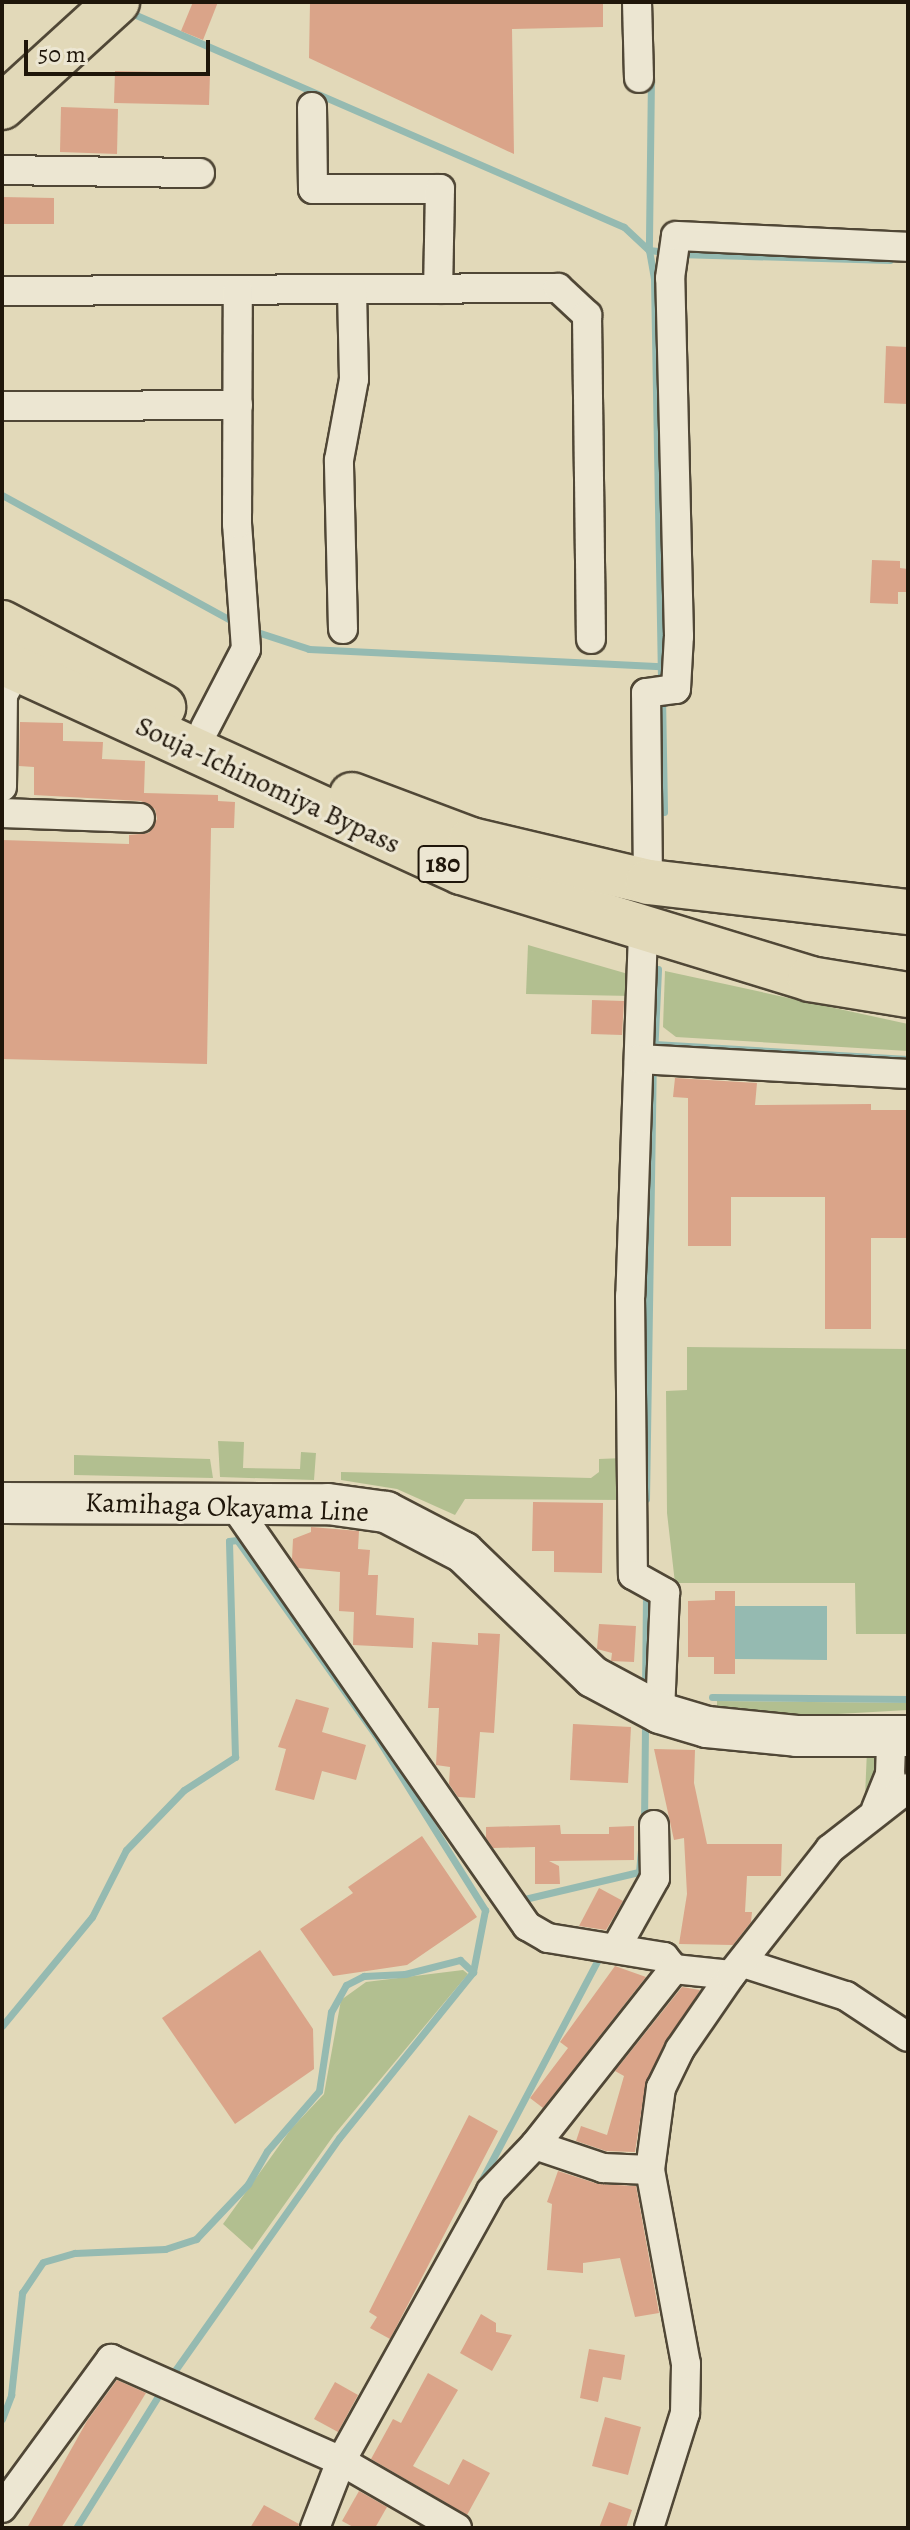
<!DOCTYPE html>
<html>
<head>
<meta charset="utf-8">
<style>
  body { margin:0 }
  #map { position:relative; width:910px; height:2530px; overflow:hidden; background:#e2d9b9; font-family:Alegreya,serif }
  div>[style] { position:absolute }
  [style*='--x'] { left:calc(var(--x)*1px); top:calc(var(--y)*1px); width:calc(var(--w)*1px); rotate:calc(var(--a)*1deg) }
  .green>* { inset:0; background:#b2bf90 }
  .water>* { inset:0; background:#95bab1 }
  .stream>* { height:7px; margin:-3.5px; padding:0 3.5px; transform-origin:3.5px; border-radius:3.5px; background:#95bab1 }
  .building>* { inset:0; background:#daa489 }
  .roads { filter:drop-shadow(2px 0 #504736) drop-shadow(-2px 0 #504736) drop-shadow(0 2px #504736) drop-shadow(0 -2px #504736) }
  .street>* { height:28px; margin:-14px; padding:0 14px; transform-origin:14px; border-radius:14px; background:#ece6d2 }
  .secondary>* { height:40px; margin:-20px; padding:0 20px; transform-origin:20px; border-radius:20px; background:#ece6d2 }
  .highway>* { height:44px; margin:-22px; padding:0 22px; transform-origin:22px; border-radius:22px; background:#e2d9b9 }
  span { translate:-50% -50%; white-space:nowrap; text-align:center; line-height:1.15; -webkit-text-stroke:6px #ece6d2; paint-order:stroke }
  .shield-label span { padding:2px 6px; background:#ece6d2; border:2px solid; border-radius:6px; -webkit-text-stroke-width:0 }
  .shield-label { font-size:26px; color:#1f160a; font-weight:700 }
  .street-label { font-size:28px; color:#1f160a }
  .frame { position:absolute; inset:0; border:4px solid #1f160a; pointer-events:none }
  .scale { position:absolute; left:24px; top:40px; width:186px; height:36px; box-sizing:border-box; border:4px solid #1f160a; border-top:0; padding-left:10px; font-size:24px; line-height:28px; white-space:nowrap; color:#1f160a; -webkit-text-stroke:6px #ece6d2; paint-order:stroke }
</style>
</head>
<body>
<div id="map">
  <div class="green">
    <i style="clip-path:polygon(528px 945px,635px 976px,633px 996px,526px 994px)"></i>
    <i style="clip-path:polygon(665px 971px,908px 1024px,908px 1051px,676px 1037px,663px 1027px)"></i>
    <i style="clip-path:polygon(687px 1347px,908px 1349px,908px 1634px,856px 1634px,855px 1583px,675px 1583px,667px 1513px,666px 1391px,687px 1390px)"></i>
    <i style="clip-path:polygon(218px 1441px,244px 1442px,243px 1468px,300px 1469px,301px 1452px,316px 1453px,314px 1480px,220px 1477px)"></i>
    <i style="clip-path:polygon(74px 1455px,210px 1459px,213px 1478px,74px 1475px)"></i>
    <i style="clip-path:polygon(624px 1458px,625px 1500px,465px 1499px,455px 1515px,397px 1489px,341px 1480px,341px 1472px,591px 1478px,599px 1472px,599px 1459px)"></i>
    <i style="clip-path:polygon(717px 1701px,908px 1703px,908px 1710px,785px 1717px,717px 1710px)"></i>
    <i style="clip-path:polygon(867px 1750px,878px 1756px,880px 1767px,865px 1797px)"></i>
    <i style="clip-path:polygon(463px 1970px,468px 1974px,334px 2135px,252px 2250px,223px 2224px,291px 2129px,324px 2094px,341px 2000px,366px 1982px)"></i>
  </div>
  <div class="water">
    <i style="clip-path:polygon(735px 1606px,827px 1606px,827px 1660px,735px 1659px)"></i>
  </div>
  <div class="stream">
    <i style="--x:136;--y:15;--w:532;--a:23.48"></i>
    <i style="--x:624;--y:227;--w:34;--a:43"></i>
    <i style="--x:649;--y:250;--w:17;--a:7"></i>
    <i style="--x:651;--y:76;--w:174;--a:90.7"></i>
    <i style="--x:649;--y:250;--w:28;--a:80"></i>
    <i style="--x:654;--y:278;--w:405;--a:89"></i>
    <i style="--x:678;--y:254;--w:212;--a:1.6"></i>
    <i style="--x:2;--y:495;--w:267;--a:28.7"></i>
    <i style="--x:251;--y:630;--w:61;--a:18.1"></i>
    <i style="--x:309;--y:649;--w:352;--a:2.8"></i>
    <i style="--x:662;--y:695;--w:117;--a:89"></i>
    <i style="--x:654;--y:1044;--w:254;--a:3.4"></i>
    <i style="--x:654;--y:1055;--w:86;--a:-87.3"></i>
    <i style="--x:646;--y:1499;--w:432;--a:-89.1"></i>
    <i style="--x:645;--y:1691;--w:100;--a:-89.4"></i>
    <i style="--x:712;--y:1697;--w:196;--a:0.6"></i>
    <i style="--x:644;--y:1823;--w:104;--a:-89.4"></i>
    <i style="--x:516;--y:1901;--w:126;--a:-13.3"></i>
    <i style="--x:639;--y:1872;--w:21;--a:-85"></i>
    <i style="--x:2;--y:2026;--w:141;--a:-50.5"></i>
    <i style="--x:92;--y:1917;--w:75;--a:-63.1"></i>
    <i style="--x:126;--y:1850;--w:83;--a:-46"></i>
    <i style="--x:184;--y:1790;--w:61;--a:-32.9"></i>
    <i style="--x:235;--y:1757;--w:216;--a:-91.6"></i>
    <i style="--x:229;--y:1541;--w:8;--a:-7"></i>
    <i style="--x:237;--y:1540;--w:238;--a:54.6"></i>
    <i style="--x:375;--y:1734;--w:208;--a:58"></i>
    <i style="--x:485;--y:1910;--w:63;--a:101"></i>
    <i style="--x:473;--y:1972;--w:213;--a:128.9"></i>
    <i style="--x:339;--y:2138;--w:295;--a:125.2"></i>
    <i style="--x:477;--y:2189;--w:268;--a:-62.2"></i>
    <i style="--x:2;--y:2419;--w:26;--a:-69"></i>
    <i style="--x:11;--y:2395;--w:103;--a:-83.8"></i>
    <i style="--x:22;--y:2293;--w:37;--a:-56"></i>
    <i style="--x:43;--y:2262;--w:33;--a:-16"></i>
    <i style="--x:75;--y:2253;--w:90;--a:-2.5"></i>
    <i style="--x:165;--y:2249;--w:33;--a:-18"></i>
    <i style="--x:196;--y:2239;--w:76;--a:-46.6"></i>
    <i style="--x:248;--y:2184;--w:38;--a:-60"></i>
    <i style="--x:267;--y:2151;--w:79;--a:-49.1"></i>
    <i style="--x:319;--y:2091;--w:80;--a:-81.4"></i>
    <i style="--x:331;--y:2012;--w:31;--a:-61"></i>
    <i style="--x:346;--y:1985;--w:20;--a:-27"></i>
    <i style="--x:364;--y:1976;--w:41;--a:-2.8"></i>
    <i style="--x:405;--y:1974;--w:57;--a:-14.3"></i>
    <i style="--x:460;--y:1960;--w:18;--a:43"></i>
    <i style="--x:76;--y:2528;--w:163;--a:-58.1"></i>
  </div>
  <div class="building">
    <i style="clip-path:polygon(193px 2px,218px 2px,203px 40px,181px 31px)"></i>
    <i style="clip-path:polygon(310px 2px,603px 2px,603px 27px,512px 29px,514px 154px,309px 58px)"></i>
    <i style="clip-path:polygon(115px 71px,210px 73px,209px 105px,114px 103px)"></i>
    <i style="clip-path:polygon(61px 107px,118px 109px,117px 154px,60px 152px)"></i>
    <i style="clip-path:polygon(2px 197px,54px 198px,54px 224px,2px 224px)"></i>
    <i style="clip-path:polygon(886px 346px,908px 347px,908px 404px,884px 403px)"></i>
    <i style="clip-path:polygon(872px 560px,900px 561px,900px 568px,908px 569px,908px 592px,898px 592px,898px 604px,870px 603px)"></i>
    <i style="clip-path:polygon(20px 722px,63px 723px,63px 741px,103px 742px,102px 759px,145px 761px,144px 793px,218px 795px,218px 801px,235px 802px,234px 828px,211px 828px,207px 1064px,2px 1059px,2px 840px,129px 844px,129px 835px,149px 833px,157px 819px,155px 809px,141px 801px,34px 795px,34px 767px,19px 766px)"></i>
    <i style="clip-path:polygon(592px 1000px,624px 1001px,622px 1035px,591px 1034px)"></i>
    <i style="clip-path:polygon(675px 1078px,757px 1083px,755px 1105px,871px 1104px,871px 1110px,908px 1110px,908px 1238px,871px 1238px,871px 1329px,825px 1329px,825px 1197px,731px 1197px,731px 1246px,688px 1246px,688px 1098px,673px 1097px)"></i>
    <i style="clip-path:polygon(533px 1502px,603px 1503px,602px 1573px,554px 1572px,554px 1551px,532px 1551px)"></i>
    <i style="clip-path:polygon(311px 1527px,359px 1531px,358px 1549px,370px 1550px,368px 1575px,378px 1575px,376px 1615px,414px 1618px,413px 1648px,353px 1645px,354px 1612px,339px 1611px,340px 1572px,298px 1568px,292px 1559px,293px 1539px,311px 1532px)"></i>
    <i style="clip-path:polygon(715px 1591px,735px 1591px,735px 1674px,714px 1674px,714px 1657px,688px 1657px,688px 1601px,715px 1600px)"></i>
    <i style="clip-path:polygon(599px 1624px,636px 1626px,634px 1662px,611px 1661px,612px 1653px,597px 1649px)"></i>
    <i style="clip-path:polygon(478px 1633px,500px 1634px,494px 1733px,480px 1732px,475px 1798px,458px 1797px,449px 1784px,450px 1767px,436px 1765px,439px 1708px,428px 1708px,432px 1642px,478px 1645px)"></i>
    <i style="clip-path:polygon(296px 1699px,329px 1708px,322px 1732px,366px 1745px,356px 1780px,322px 1771px,314px 1800px,275px 1790px,286px 1749px,278px 1747px)"></i>
    <i style="clip-path:polygon(573px 1724px,631px 1727px,628px 1783px,570px 1780px)"></i>
    <i style="clip-path:polygon(654px 1749px,695px 1750px,694px 1783px,707px 1844px,782px 1844px,781px 1876px,747px 1876px,745px 1912px,752px 1912px,751px 1922px,733px 1945px,679px 1944px,687px 1894px,684px 1838px,674px 1840px)"></i>
    <i style="clip-path:polygon(560px 1825px,561px 1834px,609px 1834px,609px 1827px,634px 1826px,634px 1860px,549px 1861px,559px 1866px,560px 1884px,535px 1884px,535px 1847px,493px 1848px,486px 1838px,486px 1827px)"></i>
    <i style="clip-path:polygon(422px 1836px,477px 1917px,407px 1965px,333px 1976px,300px 1929px,353px 1893px,348px 1887px)"></i>
    <i style="clip-path:polygon(599px 1888px,623px 1901px,606px 1930px,579px 1926px)"></i>
    <i style="clip-path:polygon(260px 1950px,313px 2029px,314px 2069px,235px 2124px,162px 2018px)"></i>
    <i style="clip-path:polygon(615px 1966px,646px 1977px,543px 2108px,530px 2098px,568px 2048px,560px 2042px)"></i>
    <i style="clip-path:polygon(682px 1987px,700px 1990px,646px 2081px,635px 2152px,606px 2151px,576px 2141px,581px 2126px,607px 2135px,624px 2076px,615px 2071px)"></i>
    <i style="clip-path:polygon(469px 2115px,498px 2131px,390px 2339px,370px 2328px,377px 2317px,369px 2312px)"></i>
    <i style="clip-path:polygon(558px 2171px,598px 2184px,636px 2186px,659px 2313px,635px 2317px,620px 2258px,583px 2263px,583px 2273px,547px 2270px,552px 2204px,547px 2202px)"></i>
    <i style="clip-path:polygon(481px 2314px,496px 2323px,496px 2332px,512px 2335px,492px 2371px,460px 2353px)"></i>
    <i style="clip-path:polygon(589px 2349px,625px 2355px,621px 2380px,603px 2377px,598px 2402px,580px 2398px)"></i>
    <i style="clip-path:polygon(428px 2373px,458px 2390px,413px 2466px,449px 2485px,463px 2459px,490px 2473px,467px 2515px,371px 2459px,393px 2419px,401px 2423px)"></i>
    <i style="clip-path:polygon(117px 2380px,146px 2393px,128px 2422px,61px 2528px,27px 2528px,87px 2421px)"></i>
    <i style="clip-path:polygon(335px 2382px,358px 2395px,338px 2432px,314px 2419px)"></i>
    <i style="clip-path:polygon(605px 2417px,641px 2427px,628px 2475px,592px 2466px)"></i>
    <i style="clip-path:polygon(359px 2491px,387px 2507px,375px 2528px,355px 2528px,342px 2521px)"></i>
    <i style="clip-path:polygon(609px 2502px,632px 2510px,626px 2528px,599px 2528px)"></i>
    <i style="clip-path:polygon(264px 2505px,299px 2524px,298px 2528px,250px 2528px)"></i>
  </div>
  <div class="roads">
    <div class="street">
      <i style="--x:637;--y:2;--w:76;--a:88.5"></i>
      <i style="--x:312;--y:107;--w:82;--a:89.3"></i>
      <i style="--x:313;--y:189;--w:127;--a:0"></i>
      <i style="--x:440;--y:189;--w:100;--a:91.1"></i>
      <i style="--x:2;--y:170;--w:198;--a:0.9"></i>
      <i style="--x:2;--y:291;--w:556;--a:-0.31"></i>
      <i style="--x:558;--y:288;--w:40;--a:43"></i>
      <i style="--x:587;--y:315;--w:324;--a:89.3"></i>
      <i style="--x:2;--y:406;--w:236;--a:-0.2"></i>
      <i style="--x:343;--y:629;--w:169;--a:-91.4"></i>
      <i style="--x:339;--y:460;--w:82;--a:-79.5"></i>
      <i style="--x:354;--y:379;--w:90;--a:-91.3"></i>
      <i style="--x:205;--y:728;--w:89;--a:-62.6"></i>
      <i style="--x:246;--y:649;--w:125;--a:-94.1"></i>
      <i style="--x:237;--y:524;--w:234;--a:-89.8"></i>
      <i style="--x:2;--y:787;--w:92;--a:-89.4"></i>
      <i style="--x:3;--y:695;--w:29;--a:-61"></i>
      <i style="--x:2;--y:813;--w:138;--a:2.1"></i>
      <i style="--x:648;--y:882;--w:189;--a:-90.6"></i>
      <i style="--x:646;--y:693;--w:30;--a:-8"></i>
      <i style="--x:676;--y:689;--w:53;--a:-86.8"></i>
      <i style="--x:679;--y:636;--w:358;--a:-91.4"></i>
      <i style="--x:670;--y:278;--w:42;--a:-81.9"></i>
      <i style="--x:676;--y:236;--w:232;--a:2.7"></i>
      <i style="--x:643;--y:932;--w:364;--a:92"></i>
      <i style="--x:630;--y:1296;--w:279;--a:89.4"></i>
      <i style="--x:633;--y:1575;--w:37;--a:29"></i>
      <i style="--x:665;--y:1593;--w:120;--a:92.4"></i>
      <i style="--x:639;--y:1059;--w:269;--a:3.2"></i>
      <i style="--x:240;--y:1503;--w:8;--a:104"></i>
      <i style="--x:238;--y:1511;--w:506;--a:55.15"></i>
      <i style="--x:527;--y:1926;--w:24;--a:30"></i>
      <i style="--x:548;--y:1938;--w:118;--a:9.3"></i>
      <i style="--x:664;--y:1957;--w:16;--a:50"></i>
      <i style="--x:876;--y:1809;--w:38;--a:-68"></i>
      <i style="--x:890;--y:1774;--w:37;--a:-88"></i>
      <i style="--x:616;--y:1948;--w:80;--a:-60.9"></i>
      <i style="--x:655;--y:1878;--w:53;--a:-91.1"></i>
      <i style="--x:743;--y:1963;--w:108;--a:17.8"></i>
      <i style="--x:846;--y:1996;--w:74;--a:33.5"></i>
      <i style="--x:535;--y:2145;--w:72;--a:18.7"></i>
      <i style="--x:603;--y:2168;--w:47;--a:2.4"></i>
      <i style="--x:2;--y:2508;--w:185;--a:-53.8"></i>
      <i style="--x:111;--y:2359;--w:252;--a:23.9"></i>
      <i style="--x:341;--y:2461;--w:134;--a:30"></i>
      <i style="--x:315;--y:2528;--w:72;--a:-68.8"></i>
      <i style="--x:341;--y:2461;--w:309;--a:-60.9"></i>
      <i style="--x:491;--y:2191;--w:64;--a:-46.3"></i>
      <i style="--x:535;--y:2145;--w:224;--a:-51.7"></i>
      <i style="--x:674;--y:1969;--w:57;--a:6"></i>
      <i style="--x:649;--y:2528;--w:121;--a:-72.6"></i>
      <i style="--x:685;--y:2413;--w:49;--a:-88.8"></i>
      <i style="--x:686;--y:2364;--w:197;--a:-100.5"></i>
      <i style="--x:650;--y:2170;--w:83;--a:-82.4"></i>
      <i style="--x:661;--y:2088;--w:43;--a:-64"></i>
      <i style="--x:680;--y:2049;--w:90;--a:-55.4"></i>
      <i style="--x:731;--y:1975;--w:160;--a:-51.8"></i>
      <i style="--x:830;--y:1849;--w:99;--a:-38"></i>
    </div>
    <div class="secondary">
      <i style="--x:2;--y:1503;--w:326;--a:0.2"></i>
      <i style="--x:328;--y:1504;--w:59;--a:7.9"></i>
      <i style="--x:386;--y:1512;--w:87;--a:27.5"></i>
      <i style="--x:463;--y:1552;--w:180;--a:43.9"></i>
      <i style="--x:593;--y:1677;--w:76;--a:28.2"></i>
      <i style="--x:660;--y:1713;--w:49;--a:16.6"></i>
      <i style="--x:707;--y:1727;--w:90;--a:5.7"></i>
      <i style="--x:797;--y:1736;--w:111;--a:0"></i>
    </div>
    <div class="highway">
      <i style="--x:2;--y:107;--w:156;--a:-42.4"></i>
      <i style="--x:2;--y:623;--w:182;--a:27.6"></i>
      <i style="--x:2;--y:662;--w:505;--a:24.58"></i>
      <i style="--x:461;--y:872;--w:365;--a:17"></i>
      <i style="--x:810;--y:979;--w:99;--a:9.3"></i>
      <i style="--x:352;--y:795;--w:127;--a:20.7"></i>
      <i style="--x:471;--y:840;--w:182;--a:13.3"></i>
      <i style="--x:648;--y:882;--w:262;--a:6.6"></i>
    </div>
  </div>
  <div class="shield-label">
    <span style="left:443px;top:864px">180</span>
  </div>
  <div class="street-label">
    <span style="left:268px;top:785px;rotate:25deg">Souja-Ichinomiya Bypass</span>
    <span style="left:227px;top:1507px;rotate:2deg">Kamihaga Okayama Line</span>
  </div>
  <div class="frame"></div>
  <div class="scale">50 m</div>
</div>
</body>
</html>
